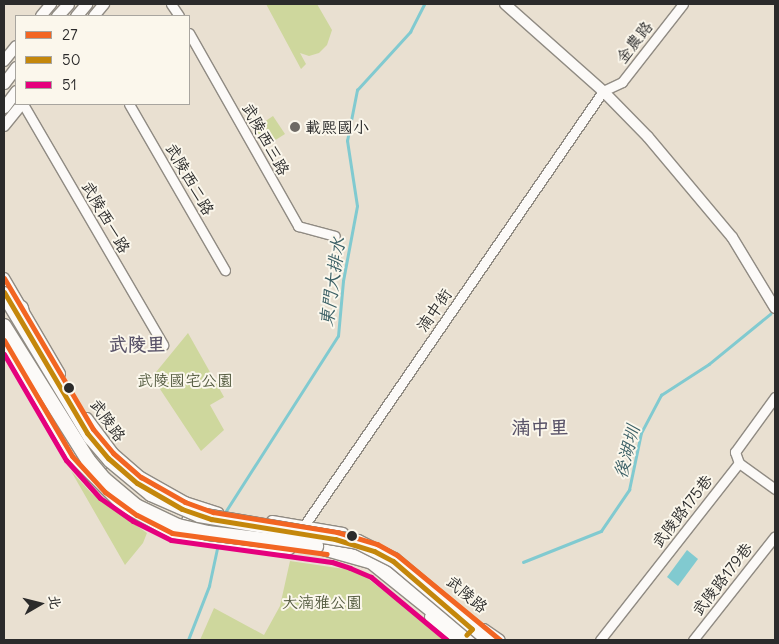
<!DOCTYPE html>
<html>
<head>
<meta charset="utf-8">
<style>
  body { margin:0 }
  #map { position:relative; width:779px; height:644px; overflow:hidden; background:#e9e0d1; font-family:Delius,"LXGW WenKai TC",sans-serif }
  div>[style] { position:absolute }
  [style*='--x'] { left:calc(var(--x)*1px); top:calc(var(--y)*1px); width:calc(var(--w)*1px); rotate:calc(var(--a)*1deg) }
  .green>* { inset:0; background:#ced79d }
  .water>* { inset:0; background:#81cad0 }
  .stream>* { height:2.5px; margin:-1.25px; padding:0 1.25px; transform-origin:1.25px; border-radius:1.25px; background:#81cad0 }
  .roads { filter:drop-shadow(1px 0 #908b83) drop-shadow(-1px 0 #908b83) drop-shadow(0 1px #908b83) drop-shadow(0 -1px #908b83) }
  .minor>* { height:9px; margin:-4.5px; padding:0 4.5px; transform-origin:4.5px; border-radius:4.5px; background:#fcfaf8 }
  .tertiary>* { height:10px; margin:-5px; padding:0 5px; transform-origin:5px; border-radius:5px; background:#fcfaf8 }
  .secondary>* { height:11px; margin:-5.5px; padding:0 5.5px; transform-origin:5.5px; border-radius:5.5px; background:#fcfaf8 }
  .trunk>* { height:14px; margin:-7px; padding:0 7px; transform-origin:7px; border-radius:7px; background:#fcfaf8 }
  .bridges { filter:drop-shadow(1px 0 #908b83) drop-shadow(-1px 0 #908b83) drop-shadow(0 1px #908b83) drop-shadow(0 -1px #908b83) }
  .trunk-bridge>* { height:14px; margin:-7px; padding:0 7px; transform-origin:7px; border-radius:7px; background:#fcfaf8 }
  .bus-1>* { height:5px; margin:-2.5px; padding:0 2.5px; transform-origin:2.5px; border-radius:2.5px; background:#f26522 }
  .bus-2>* { height:5px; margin:-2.5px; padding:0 2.5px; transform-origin:2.5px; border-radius:2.5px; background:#c4870b }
  .bus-3>* { height:5px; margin:-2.5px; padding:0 2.5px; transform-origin:2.5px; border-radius:2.5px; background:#e5007d }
  .dots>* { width:14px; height:14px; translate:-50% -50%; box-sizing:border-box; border:2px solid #fbf7ec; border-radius:50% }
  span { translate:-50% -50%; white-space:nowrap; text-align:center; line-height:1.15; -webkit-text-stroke:4px #fbf7ec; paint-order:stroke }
  .street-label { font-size:16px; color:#2b2b2b }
  .poi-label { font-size:16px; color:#2b2b2b }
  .left { translate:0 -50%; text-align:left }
  .park-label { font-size:16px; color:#555c41 }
  .water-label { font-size:18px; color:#3a5f65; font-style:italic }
  .quarter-label { font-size:19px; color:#585268; font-weight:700 }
  .frame { position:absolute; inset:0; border:5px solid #2b2b2b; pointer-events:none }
  .legend { position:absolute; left:15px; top:15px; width:175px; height:90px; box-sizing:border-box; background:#fbf7ec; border:1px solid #a8a59f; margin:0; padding:6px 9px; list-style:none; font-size:15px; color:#2b2b2b }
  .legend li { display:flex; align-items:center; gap:10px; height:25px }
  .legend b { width:25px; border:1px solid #a8a59f }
  .north { position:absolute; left:15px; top:579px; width:50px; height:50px; -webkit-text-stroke:4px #fbf7ec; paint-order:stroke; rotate:82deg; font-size:14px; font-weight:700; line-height:20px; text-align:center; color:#2b2b2b }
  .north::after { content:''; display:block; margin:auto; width:18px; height:22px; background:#2b2b2b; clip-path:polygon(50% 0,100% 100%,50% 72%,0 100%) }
</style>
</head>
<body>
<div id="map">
  <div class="green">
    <i style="clip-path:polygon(266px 4px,317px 4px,332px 30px,327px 45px,319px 53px,309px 56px,300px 53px,306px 64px,301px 69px)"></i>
    <i style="clip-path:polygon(273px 116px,285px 134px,266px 146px,255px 128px)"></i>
    <i style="clip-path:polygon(188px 333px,224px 397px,210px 405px,224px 430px,201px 451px,152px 377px)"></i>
    <i style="clip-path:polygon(71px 471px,92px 494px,147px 533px,143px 543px,125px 565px)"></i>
    <i style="clip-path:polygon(290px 561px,358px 571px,447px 640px,200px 640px,214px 608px,264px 635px,280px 606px)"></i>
  </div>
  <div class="water">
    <i style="clip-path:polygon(687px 550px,698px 559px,678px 586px,667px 577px)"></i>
  </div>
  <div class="stream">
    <i style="--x:224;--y:514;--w:211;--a:-57.4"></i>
    <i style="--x:338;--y:336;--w:55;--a:-84.8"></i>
    <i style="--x:343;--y:281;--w:76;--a:-79.4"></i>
    <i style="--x:357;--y:206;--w:66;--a:-98.7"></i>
    <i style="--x:347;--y:141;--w:52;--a:-78.9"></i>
    <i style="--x:357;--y:90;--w:79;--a:-47.6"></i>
    <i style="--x:410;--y:32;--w:31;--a:-63"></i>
    <i style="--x:523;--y:562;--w:84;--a:-21.7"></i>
    <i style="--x:601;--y:531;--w:50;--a:-55.7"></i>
    <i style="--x:629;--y:490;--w:58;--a:-78.1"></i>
    <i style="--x:641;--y:433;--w:43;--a:-62.2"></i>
    <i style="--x:661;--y:395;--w:57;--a:-32.9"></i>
    <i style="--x:709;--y:364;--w:79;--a:-39.3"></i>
    <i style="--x:188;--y:640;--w:58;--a:-68.7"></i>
    <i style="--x:209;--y:586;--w:43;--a:-77.9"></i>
  </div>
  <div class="roads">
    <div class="minor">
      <i style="--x:171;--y:4;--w:14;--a:56"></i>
      <i style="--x:189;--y:33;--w:222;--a:60.5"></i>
      <i style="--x:298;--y:226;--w:38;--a:15"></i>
      <i style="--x:23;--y:104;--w:279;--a:59.8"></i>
      <i style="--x:129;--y:104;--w:192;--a:60"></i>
      <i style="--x:739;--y:463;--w:44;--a:35.8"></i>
      <i style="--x:301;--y:530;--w:533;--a:-55.47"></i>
      <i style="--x:603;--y:91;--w:21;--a:-25"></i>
      <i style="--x:622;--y:82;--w:99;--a:-52"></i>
      <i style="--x:600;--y:640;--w:225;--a:-51.9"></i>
      <i style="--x:739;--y:463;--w:12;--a:-110"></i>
      <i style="--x:735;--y:452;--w:68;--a:-54"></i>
      <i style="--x:693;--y:640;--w:132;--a:-51.7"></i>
    </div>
    <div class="tertiary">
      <i style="--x:505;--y:4;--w:131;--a:41.6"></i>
      <i style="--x:603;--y:91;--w:64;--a:45.6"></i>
      <i style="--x:648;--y:137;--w:131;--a:50"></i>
      <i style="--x:732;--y:237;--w:83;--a:58.8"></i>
      <i style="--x:41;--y:16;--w:16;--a:-50"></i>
      <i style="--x:94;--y:16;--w:16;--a:-50"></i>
      <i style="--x:4;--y:61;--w:19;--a:-51"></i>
      <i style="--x:4;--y:126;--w:28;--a:-51"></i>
      <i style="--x:4;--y:278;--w:111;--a:59.7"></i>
      <i style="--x:4;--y:340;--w:134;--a:59.6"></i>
      <i style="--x:72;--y:456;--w:69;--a:45"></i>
      <i style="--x:121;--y:505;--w:58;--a:28.8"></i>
      <i style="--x:172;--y:533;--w:69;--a:10"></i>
      <i style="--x:240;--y:545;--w:50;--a:4.6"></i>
      <i style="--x:87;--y:418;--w:44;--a:53.4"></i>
      <i style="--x:113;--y:453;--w:37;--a:41"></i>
      <i style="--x:141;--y:477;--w:51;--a:29.6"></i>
      <i style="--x:185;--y:502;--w:35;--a:18"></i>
      <i style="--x:272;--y:521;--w:72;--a:9.6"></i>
      <i style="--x:430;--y:617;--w:36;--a:39"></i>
      <i style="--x:484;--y:629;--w:19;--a:35"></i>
    </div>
    <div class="secondary">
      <i style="--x:57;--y:16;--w:16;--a:-47"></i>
      <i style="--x:76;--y:16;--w:16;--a:-50"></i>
      <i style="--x:4;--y:83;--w:20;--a:-53"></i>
      <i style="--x:4;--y:107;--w:20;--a:-53"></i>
    </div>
    <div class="trunk">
      <i style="--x:21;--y:308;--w:47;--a:77.7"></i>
      <i style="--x:31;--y:354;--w:61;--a:59.7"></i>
      <i style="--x:80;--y:436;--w:34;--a:52"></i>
      <i style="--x:189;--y:521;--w:40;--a:12"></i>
      <i style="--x:316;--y:546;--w:58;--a:15.9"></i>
      <i style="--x:372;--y:562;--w:124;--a:38.8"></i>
    </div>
  </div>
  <div class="bridges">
    <div class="trunk-bridge">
      <i style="--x:4;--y:294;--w:168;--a:58.9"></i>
      <i style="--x:91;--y:438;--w:29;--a:49"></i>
      <i style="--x:110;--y:460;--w:53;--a:39.7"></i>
      <i style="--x:151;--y:494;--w:52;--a:23.6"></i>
      <i style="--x:199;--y:515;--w:161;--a:9.6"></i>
      <i style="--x:358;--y:542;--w:40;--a:26.6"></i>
      <i style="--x:394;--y:560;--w:124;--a:40.1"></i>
      <i style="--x:4;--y:326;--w:158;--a:57.9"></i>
      <i style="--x:88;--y:460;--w:25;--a:50"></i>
      <i style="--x:104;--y:479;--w:42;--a:40.2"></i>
      <i style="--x:136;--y:506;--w:47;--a:25.5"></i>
      <i style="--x:178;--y:526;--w:31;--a:13"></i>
      <i style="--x:208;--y:533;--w:109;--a:6.9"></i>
    </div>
  </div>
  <div class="bus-1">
    <i style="--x:4;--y:278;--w:175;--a:59.5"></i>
    <i style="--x:93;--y:429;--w:31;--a:50"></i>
    <i style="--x:113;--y:453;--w:37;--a:41"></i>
    <i style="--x:141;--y:477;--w:51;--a:29.6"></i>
    <i style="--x:185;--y:502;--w:30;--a:20"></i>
    <i style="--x:213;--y:512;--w:126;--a:9.2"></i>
    <i style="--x:337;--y:532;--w:42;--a:16.7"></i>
    <i style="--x:377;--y:544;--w:23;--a:29"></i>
    <i style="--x:397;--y:555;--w:134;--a:39.5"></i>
    <i style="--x:4;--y:340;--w:134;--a:59.6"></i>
    <i style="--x:72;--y:456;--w:49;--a:47.5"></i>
    <i style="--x:105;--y:492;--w:39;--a:36"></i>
    <i style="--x:137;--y:515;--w:39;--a:27"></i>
    <i style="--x:172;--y:533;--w:156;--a:7.7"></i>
  </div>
  <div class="bus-2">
    <i style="--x:4;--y:292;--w:164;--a:59.5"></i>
    <i style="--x:87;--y:433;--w:33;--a:50"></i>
    <i style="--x:108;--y:458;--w:38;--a:41"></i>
    <i style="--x:137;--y:483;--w:52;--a:30"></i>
    <i style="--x:182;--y:509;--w:31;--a:19"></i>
    <i style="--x:211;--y:519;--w:126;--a:9.2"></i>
    <i style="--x:335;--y:539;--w:41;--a:17.1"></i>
    <i style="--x:374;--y:551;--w:21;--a:28"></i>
    <i style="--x:393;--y:561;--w:104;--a:40.7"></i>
    <i style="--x:472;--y:629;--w:8;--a:135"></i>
  </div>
  <div class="bus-3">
    <i style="--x:4;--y:354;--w:123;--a:59.7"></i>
    <i style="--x:66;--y:460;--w:51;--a:48.2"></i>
    <i style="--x:100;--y:498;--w:40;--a:34.9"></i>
    <i style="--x:133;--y:521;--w:42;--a:26.6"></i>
    <i style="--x:171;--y:540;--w:162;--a:7.8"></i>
    <i style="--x:332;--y:562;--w:19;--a:18"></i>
    <i style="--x:350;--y:568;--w:23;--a:23"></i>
    <i style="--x:371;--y:577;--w:99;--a:39.7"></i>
  </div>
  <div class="dots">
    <i style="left:295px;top:127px;background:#6e6a65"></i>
    <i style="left:69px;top:388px;background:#2b2b2b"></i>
    <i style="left:352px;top:536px;background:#2b2b2b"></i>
  </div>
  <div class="street-label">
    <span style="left:634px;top:42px;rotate:-52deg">金農路</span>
    <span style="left:266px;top:139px;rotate:61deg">武陵西三路</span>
    <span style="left:190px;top:179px;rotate:60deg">武陵西二路</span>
    <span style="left:106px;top:217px;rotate:60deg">武陵西一路</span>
    <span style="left:434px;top:310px;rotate:-55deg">湳中街</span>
    <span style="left:108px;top:420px;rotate:54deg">武陵路</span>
    <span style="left:682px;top:511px;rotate:-52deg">武陵路175巷</span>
    <span style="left:722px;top:579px;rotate:-52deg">武陵路179巷</span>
    <span style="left:467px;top:594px;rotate:40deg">武陵路</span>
  </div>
  <div class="poi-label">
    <span class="left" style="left:305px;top:127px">載熙國小</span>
  </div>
  <div class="park-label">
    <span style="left:185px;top:380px">武陵國宅公園</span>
    <span style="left:322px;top:602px">大湳雅公園</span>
  </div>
  <div class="water-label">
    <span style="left:333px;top:282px;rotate:-82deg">東門大排水</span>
    <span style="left:627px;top:452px;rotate:-75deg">後湖圳</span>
  </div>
  <div class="quarter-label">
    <span style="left:137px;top:345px">武陵里</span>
    <span style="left:540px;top:428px">湳中里</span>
  </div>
  <div class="frame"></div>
  <ul class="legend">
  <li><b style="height:6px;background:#f26522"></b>27</li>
  <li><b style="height:6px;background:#c4870b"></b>50</li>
  <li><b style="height:6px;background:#e5007d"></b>51</li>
  </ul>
  <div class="north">北</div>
</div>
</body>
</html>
